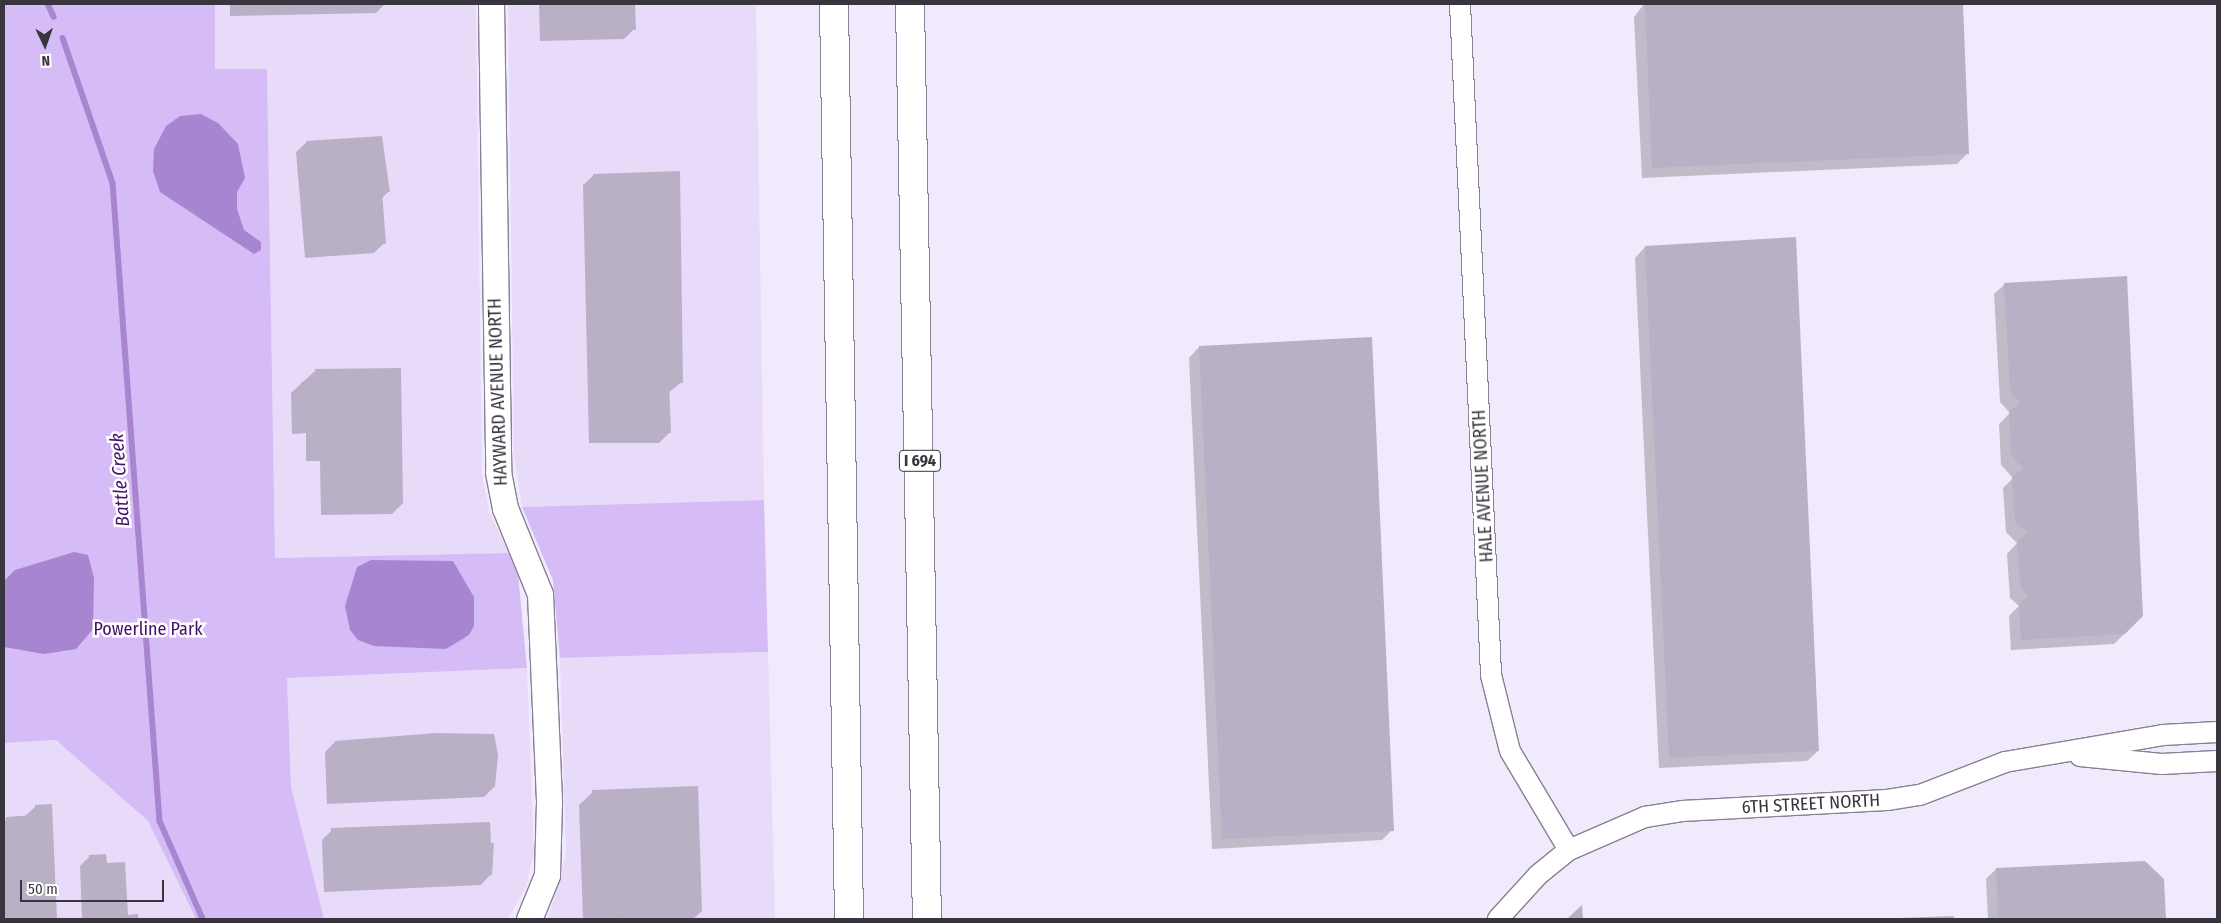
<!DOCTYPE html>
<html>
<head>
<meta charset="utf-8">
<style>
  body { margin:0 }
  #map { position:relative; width:2221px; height:923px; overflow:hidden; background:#f1eafc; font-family:"Fira Sans Condensed",sans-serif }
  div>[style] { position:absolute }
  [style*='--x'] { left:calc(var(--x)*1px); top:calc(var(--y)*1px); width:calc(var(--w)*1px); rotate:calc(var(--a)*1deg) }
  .built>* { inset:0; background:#e8dbf9 }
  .green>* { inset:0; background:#d6bcf6 }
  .water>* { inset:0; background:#a885d0 }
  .shadow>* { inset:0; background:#0003 }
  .stream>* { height:5.5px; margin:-2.75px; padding:0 2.75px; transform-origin:2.75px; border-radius:2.75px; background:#a885d0 }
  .building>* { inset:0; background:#b9b0c6 }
  .roads { filter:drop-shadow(1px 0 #888095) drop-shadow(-1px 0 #888095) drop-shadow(0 1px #888095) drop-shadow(0 -1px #888095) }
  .minor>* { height:20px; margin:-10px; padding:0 10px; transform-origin:10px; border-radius:10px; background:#fff }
  .tertiary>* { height:25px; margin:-12.5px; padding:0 12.5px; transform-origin:12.5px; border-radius:12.5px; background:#fff }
  .motorway>* { height:28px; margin:-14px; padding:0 14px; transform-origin:14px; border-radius:14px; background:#fff }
  span { translate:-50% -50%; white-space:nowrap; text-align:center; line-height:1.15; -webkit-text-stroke:5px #fff; paint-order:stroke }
  .shield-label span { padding:1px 4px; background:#fff; border:1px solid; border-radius:4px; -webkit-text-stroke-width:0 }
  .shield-label { font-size:16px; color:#39353e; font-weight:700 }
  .street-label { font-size:18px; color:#39353e }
  .park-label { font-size:18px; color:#430f6a }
  .water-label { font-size:19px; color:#44126c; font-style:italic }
  .frame { position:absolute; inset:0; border:5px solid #39353e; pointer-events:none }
  .north { position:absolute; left:20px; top:20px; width:50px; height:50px; -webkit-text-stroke:4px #fff; paint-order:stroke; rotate:177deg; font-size:14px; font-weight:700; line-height:20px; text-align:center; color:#39353e }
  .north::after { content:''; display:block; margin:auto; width:18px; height:22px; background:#39353e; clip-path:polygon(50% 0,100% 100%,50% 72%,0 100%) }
  .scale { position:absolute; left:20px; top:880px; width:144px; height:22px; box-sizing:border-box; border:2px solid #39353e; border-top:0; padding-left:6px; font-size:15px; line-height:18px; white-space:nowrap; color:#39353e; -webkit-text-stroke:4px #fff; paint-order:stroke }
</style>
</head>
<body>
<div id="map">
  <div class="built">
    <i style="clip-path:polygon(215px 4px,476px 4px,482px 474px,489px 511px,509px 553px,275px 559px,267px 69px,215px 69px)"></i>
    <i style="clip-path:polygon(508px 4px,756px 4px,764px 500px,522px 507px,514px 456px)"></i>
    <i style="clip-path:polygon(768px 652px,775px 918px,548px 919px,566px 854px,560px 658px)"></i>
    <i style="clip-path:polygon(527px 668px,534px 852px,526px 887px,508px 919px,324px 919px,291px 787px,287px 678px)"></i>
    <i style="clip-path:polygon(56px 740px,148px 821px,196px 919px,4px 919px,4px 743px)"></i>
  </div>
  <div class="green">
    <i style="clip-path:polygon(4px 4px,215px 4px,215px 69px,267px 69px,275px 558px,509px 553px,518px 574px,527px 668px,287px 678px,291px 787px,324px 919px,196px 919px,148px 821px,56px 740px,4px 743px)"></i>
    <i style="clip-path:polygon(764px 500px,768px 652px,560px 658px,553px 580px,522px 507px)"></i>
  </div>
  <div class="water">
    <i style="clip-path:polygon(201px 114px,218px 123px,238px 144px,245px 178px,237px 192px,237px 209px,244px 230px,261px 242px,261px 250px,254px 254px,160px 192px,153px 171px,154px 149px,166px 126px,180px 116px)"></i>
    <i style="clip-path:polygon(74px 552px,88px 555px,94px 578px,93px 629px,76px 649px,44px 654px,4px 647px,4px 581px,15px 570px)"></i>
    <i style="clip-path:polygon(371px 560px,453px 561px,474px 597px,474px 626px,469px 635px,446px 649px,374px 646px,358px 640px,350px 630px,345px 606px,357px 567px)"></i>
  </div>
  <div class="shadow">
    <i style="clip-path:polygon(230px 4px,385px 4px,376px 13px,230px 16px)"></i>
    <i style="clip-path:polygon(539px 4px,634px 4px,634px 29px,624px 39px,540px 41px)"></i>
    <i style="clip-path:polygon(1644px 4px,1962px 4px,1968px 153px,1957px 164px,1642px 178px,1634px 17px)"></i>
    <i style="clip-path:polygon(307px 142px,389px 191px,382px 198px,384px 243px,374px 253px,305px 258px,296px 152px)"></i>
    <i style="clip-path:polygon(594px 175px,682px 382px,668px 393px,669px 433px,659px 443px,589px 443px,583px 185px)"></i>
    <i style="clip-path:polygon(1645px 247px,1818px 751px,1807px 761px,1659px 768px,1635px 258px)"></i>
    <i style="clip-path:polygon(2005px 284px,2142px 616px,2114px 644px,2011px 650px,2009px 616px,2019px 606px,2010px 598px,2007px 554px,2017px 543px,2006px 532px,2003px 488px,2013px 478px,2001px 465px,1999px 424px,2010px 413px,2000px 402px,1994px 294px)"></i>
    <i style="clip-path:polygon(1199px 347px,1392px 830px,1382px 840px,1212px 849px,1189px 358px)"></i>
    <i style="clip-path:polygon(316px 370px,402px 504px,392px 514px,321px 515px,320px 461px,306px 461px,306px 433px,292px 434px,291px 393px)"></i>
    <i style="clip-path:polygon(335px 742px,494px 787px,484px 797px,327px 804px,325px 752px)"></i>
    <i style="clip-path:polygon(593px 792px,701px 912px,693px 919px,583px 919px,579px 805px)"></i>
    <i style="clip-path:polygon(50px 805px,56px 919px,4px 919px,4px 821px,25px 816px,36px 806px)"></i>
    <i style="clip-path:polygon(332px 830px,491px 874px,481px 885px,324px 892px,322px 840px)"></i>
    <i style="clip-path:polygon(90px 856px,106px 864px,127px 916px,137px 919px,82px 919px,80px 866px)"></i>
    <i style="clip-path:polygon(1996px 869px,2163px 879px,2165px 919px,1988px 919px,1986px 879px)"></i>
    <i style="clip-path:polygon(1952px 917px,1952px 919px,1892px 919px)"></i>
  </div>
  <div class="stream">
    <i style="--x:48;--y:4;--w:14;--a:65"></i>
    <i style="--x:63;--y:38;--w:153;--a:71"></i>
    <i style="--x:113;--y:183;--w:640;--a:85.79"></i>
    <i style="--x:160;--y:821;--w:107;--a:66.3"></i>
  </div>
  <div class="building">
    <i style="clip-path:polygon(549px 4px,635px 4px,636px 30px,550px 31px)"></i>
    <i style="clip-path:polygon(1645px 4px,1963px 4px,1969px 154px,1652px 168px)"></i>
    <i style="clip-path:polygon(382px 136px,390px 192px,382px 192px,386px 244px,315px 248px,306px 141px)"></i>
    <i style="clip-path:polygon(680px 171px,683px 383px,669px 383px,671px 433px,598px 433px,593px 174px)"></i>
    <i style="clip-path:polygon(1796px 237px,1819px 751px,1669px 758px,1645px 246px)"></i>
    <i style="clip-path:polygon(2127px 276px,2143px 616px,2125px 634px,2021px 640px,2019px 604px,2028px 596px,2020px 587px,2017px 542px,2027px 532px,2015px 521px,2012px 477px,2023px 469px,2011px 455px,2009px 412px,2020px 403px,2010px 391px,2004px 283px)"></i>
    <i style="clip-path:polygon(1372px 337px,1394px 831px,1222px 839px,1199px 346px)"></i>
    <i style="clip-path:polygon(401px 368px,403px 504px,331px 505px,330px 451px,316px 451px,316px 424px,302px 424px,301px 382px,315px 381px,315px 369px)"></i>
    <i style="clip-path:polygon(436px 733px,494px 734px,498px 755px,495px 787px,337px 794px,335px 741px)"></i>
    <i style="clip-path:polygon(698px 786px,702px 912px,597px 916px,592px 790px)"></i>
    <i style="clip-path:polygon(52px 804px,57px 919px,12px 919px,11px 902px,7px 903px,6px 817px,35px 815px,35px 805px)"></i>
    <i style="clip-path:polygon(490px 822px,491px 843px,494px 843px,492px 875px,334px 882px,331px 828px)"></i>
    <i style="clip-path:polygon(106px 854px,107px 863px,125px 862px,128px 915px,138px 914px,138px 919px,93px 919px,89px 855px)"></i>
    <i style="clip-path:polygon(2145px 861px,2164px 879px,2166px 919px,1998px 919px,1996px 868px)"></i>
    <i style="clip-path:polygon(1582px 905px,1583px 919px,1567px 919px,1569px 917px)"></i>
    <i style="clip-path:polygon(1954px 916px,1954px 919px,1900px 919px,1900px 918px)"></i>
  </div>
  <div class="roads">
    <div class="minor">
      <i style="--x:1460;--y:4;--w:672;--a:87.35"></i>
      <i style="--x:1491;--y:675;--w:78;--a:76"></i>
      <i style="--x:1510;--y:751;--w:115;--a:59.2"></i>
      <i style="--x:2080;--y:756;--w:82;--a:5.6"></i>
      <i style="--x:2162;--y:764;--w:55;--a:-3.1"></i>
      <i style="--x:1498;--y:919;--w:59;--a:-47.7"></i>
      <i style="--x:1538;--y:875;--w:40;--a:-39"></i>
      <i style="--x:1569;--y:850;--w:83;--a:-23.5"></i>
      <i style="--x:1645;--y:817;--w:37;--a:-9"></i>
      <i style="--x:1682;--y:811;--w:205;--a:-3.1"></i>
      <i style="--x:1887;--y:800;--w:33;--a:-9"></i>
      <i style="--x:1920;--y:795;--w:91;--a:-21.2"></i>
      <i style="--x:2005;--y:762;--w:160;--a:-9.7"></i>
      <i style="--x:2163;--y:735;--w:54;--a:-3.2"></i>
    </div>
    <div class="tertiary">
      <i style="--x:491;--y:4;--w:468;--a:89.1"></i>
      <i style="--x:498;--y:472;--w:37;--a:79"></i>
      <i style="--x:505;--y:508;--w:93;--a:67.9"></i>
      <i style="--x:540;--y:594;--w:208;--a:87.5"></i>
      <i style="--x:549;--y:802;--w:73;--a:91.6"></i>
      <i style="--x:547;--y:875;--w:48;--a:112.2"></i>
    </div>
    <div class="motorway">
      <i style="--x:834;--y:4;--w:915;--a:89.06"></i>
      <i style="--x:910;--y:4;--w:915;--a:88.94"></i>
    </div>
  </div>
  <div class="shield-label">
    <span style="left:920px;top:461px">I 694</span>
  </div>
  <div class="street-label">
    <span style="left:498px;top:392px;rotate:-92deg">HAYWARD AVENUE NORTH</span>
    <span style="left:1483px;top:486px;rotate:-93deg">HALE AVENUE NORTH</span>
    <span style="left:1811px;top:804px;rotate:-3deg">6TH STREET NORTH</span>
  </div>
  <div class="park-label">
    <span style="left:148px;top:629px">Powerline Park</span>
  </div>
  <div class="water-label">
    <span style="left:120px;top:480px;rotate:-94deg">Battle Creek</span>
  </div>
  <div class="frame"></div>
  <div class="north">N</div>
  <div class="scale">50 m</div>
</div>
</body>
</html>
